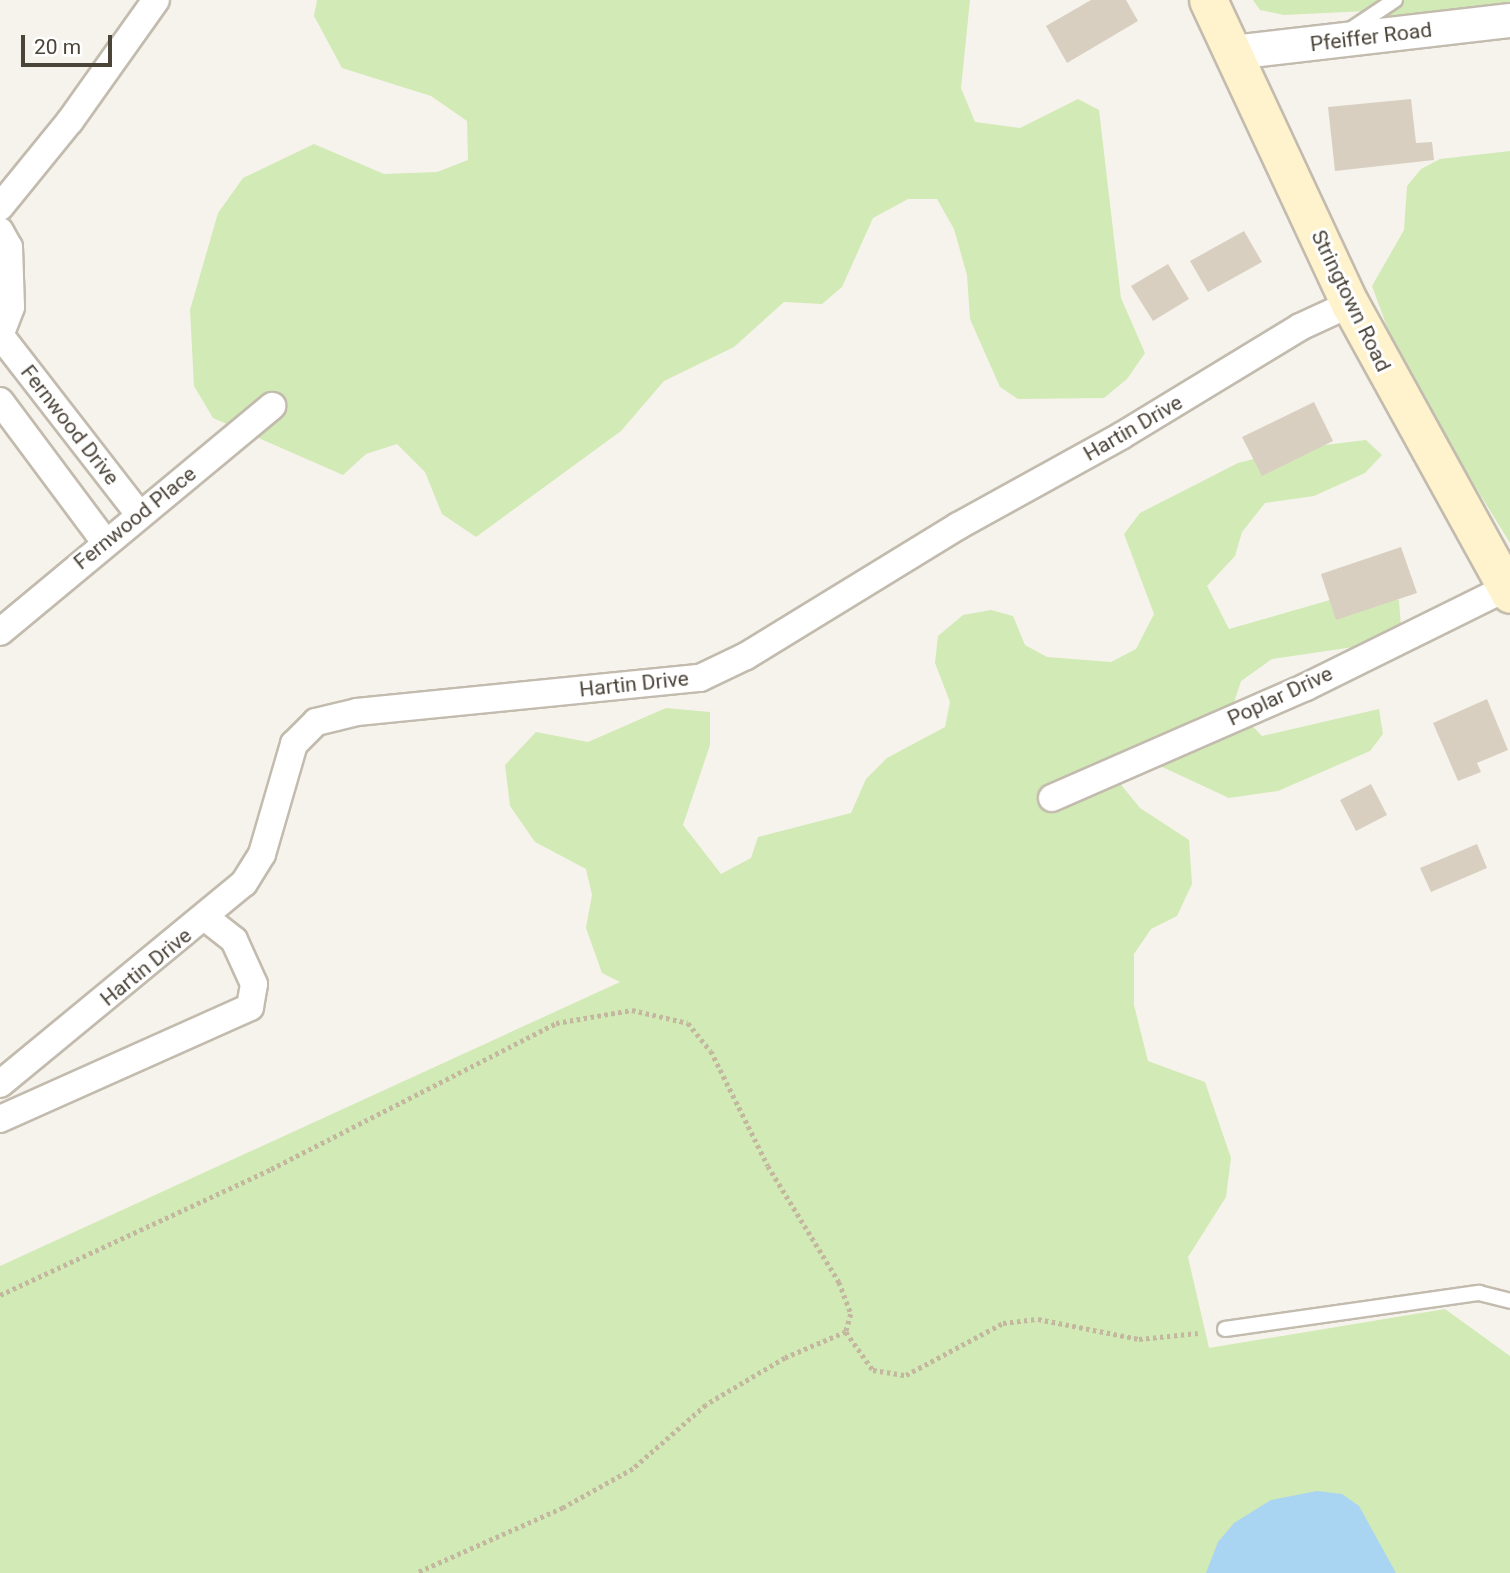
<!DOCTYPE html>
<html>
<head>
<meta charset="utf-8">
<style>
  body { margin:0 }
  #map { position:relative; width:1510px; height:1573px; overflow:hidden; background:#f6f3ec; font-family:Roboto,sans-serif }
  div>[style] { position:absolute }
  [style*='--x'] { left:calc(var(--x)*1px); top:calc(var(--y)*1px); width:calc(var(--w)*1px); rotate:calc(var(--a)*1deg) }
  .green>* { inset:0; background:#d2eab5 }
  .water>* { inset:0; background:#a9d4f2 }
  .building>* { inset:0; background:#d8cfc1 }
  .path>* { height:4.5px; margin-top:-2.25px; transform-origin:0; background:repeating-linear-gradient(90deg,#c4b79f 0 3.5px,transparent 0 7px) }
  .roads { filter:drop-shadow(2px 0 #c2bbae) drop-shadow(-2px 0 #c2bbae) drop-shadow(0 2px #c2bbae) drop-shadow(0 -2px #c2bbae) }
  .service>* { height:14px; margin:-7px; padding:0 7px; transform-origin:7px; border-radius:7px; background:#fff }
  .minor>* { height:26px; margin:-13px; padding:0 13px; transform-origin:13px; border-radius:13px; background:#fff }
  .tertiary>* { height:33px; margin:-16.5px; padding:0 16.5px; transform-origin:16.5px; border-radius:16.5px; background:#fff }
  .secondary>* { height:37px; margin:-18.5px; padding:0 18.5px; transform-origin:18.5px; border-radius:18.5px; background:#fff3cd }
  span { translate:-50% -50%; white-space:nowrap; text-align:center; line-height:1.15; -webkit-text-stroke:6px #fff; paint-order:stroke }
  .street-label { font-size:21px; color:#4b4439 }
  .scale { position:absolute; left:21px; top:35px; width:91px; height:32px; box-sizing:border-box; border:4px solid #4b4439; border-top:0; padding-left:9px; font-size:21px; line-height:24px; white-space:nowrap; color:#4b4439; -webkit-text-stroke:5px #fff; paint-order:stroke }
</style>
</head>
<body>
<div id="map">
  <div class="green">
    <i style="clip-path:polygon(317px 0,970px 0,961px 88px,975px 122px,1020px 128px,1078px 99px,1099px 110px,1121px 298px,1145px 353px,1127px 379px,1104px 398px,1018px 399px,1000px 387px,970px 319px,967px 275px,954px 229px,937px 199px,908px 199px,873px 218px,842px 287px,822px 304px,784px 302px,734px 347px,664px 381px,621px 431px,476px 537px,442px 514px,425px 472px,397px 444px,366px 454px,343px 475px,213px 418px,194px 386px,190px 310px,218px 213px,243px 178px,314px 144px,384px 174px,437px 172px,468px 160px,467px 121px,431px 96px,342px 68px,314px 16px)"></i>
    <i style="clip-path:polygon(1253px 0,1510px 0,1510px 5px,1428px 22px,1366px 11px,1284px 15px,1260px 10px)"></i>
    <i style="clip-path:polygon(1510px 151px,1510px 543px,1402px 368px,1372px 286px,1404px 230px,1407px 186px,1421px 169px,1440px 159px)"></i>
    <i style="clip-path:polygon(1366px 440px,1382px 455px,1365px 473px,1314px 496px,1265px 503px,1242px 532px,1235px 556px,1207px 586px,1229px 629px,1365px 590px,1399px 600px,1401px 627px,1374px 644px,1272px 659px,1241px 681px,1233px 706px,1262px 736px,1379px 709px,1383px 734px,1370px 751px,1278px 791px,1229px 798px,1130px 752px,1113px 775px,1140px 808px,1189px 840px,1192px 884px,1177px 916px,1151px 929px,1134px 954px,1134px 1005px,1148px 1061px,1205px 1082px,1231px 1158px,1226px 1197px,1188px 1257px,1209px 1348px,1445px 1309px,1510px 1356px,1510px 1573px,0 1573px,0 1266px,620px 982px,602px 973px,586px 928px,592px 895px,586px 869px,535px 842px,510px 806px,505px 765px,536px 732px,588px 742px,666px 708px,710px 712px,710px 745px,683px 825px,721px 874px,751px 858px,758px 837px,851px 813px,866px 779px,887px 758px,945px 727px,950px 702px,935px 663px,938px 636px,963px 615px,991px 610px,1013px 616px,1025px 645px,1047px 657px,1111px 662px,1136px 649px,1154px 614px,1124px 534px,1140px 513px,1238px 463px,1292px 449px)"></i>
  </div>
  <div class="water">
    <i style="clip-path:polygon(1317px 1491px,1342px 1494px,1359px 1506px,1396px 1573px,1206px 1573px,1218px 1542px,1234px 1523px,1271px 1500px)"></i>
  </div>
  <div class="building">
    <i style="clip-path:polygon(1091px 0,1126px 0,1138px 21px,1067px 63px,1046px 26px)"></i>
    <i style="clip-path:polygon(1411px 99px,1416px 143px,1432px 142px,1434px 160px,1335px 171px,1328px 107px)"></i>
    <i style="clip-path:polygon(1244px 231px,1262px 262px,1208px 292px,1190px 261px)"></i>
    <i style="clip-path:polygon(1168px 264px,1189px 299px,1153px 321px,1131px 286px)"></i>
    <i style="clip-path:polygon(1314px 402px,1333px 441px,1262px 476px,1242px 437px)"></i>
    <i style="clip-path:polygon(1401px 547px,1417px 593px,1336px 620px,1321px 574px)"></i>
    <i style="clip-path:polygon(1487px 699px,1508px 750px,1477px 763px,1481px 772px,1458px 781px,1433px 723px)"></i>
    <i style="clip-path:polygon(1371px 784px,1387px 815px,1356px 831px,1340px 800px)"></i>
    <i style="clip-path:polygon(1477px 844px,1487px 868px,1431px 892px,1420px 868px)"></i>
  </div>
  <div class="path">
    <i style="--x:0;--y:1295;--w:299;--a:-24.9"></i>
    <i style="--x:271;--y:1169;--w:320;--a:-27.1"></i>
    <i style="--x:556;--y:1023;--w:77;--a:-9.7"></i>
    <i style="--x:632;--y:1010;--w:57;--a:13.1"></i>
    <i style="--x:688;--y:1023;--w:36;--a:51"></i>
    <i style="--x:711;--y:1051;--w:128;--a:63.6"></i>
    <i style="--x:768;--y:1166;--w:136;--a:58.5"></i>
    <i style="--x:839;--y:1282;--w:34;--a:69"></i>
    <i style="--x:851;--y:1314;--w:19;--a:106"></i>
    <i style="--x:846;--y:1332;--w:66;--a:156.9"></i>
    <i style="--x:785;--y:1358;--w:92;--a:149.3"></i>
    <i style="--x:706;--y:1405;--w:97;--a:138.8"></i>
    <i style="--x:633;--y:1469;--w:80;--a:150.9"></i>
    <i style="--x:563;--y:1508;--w:160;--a:156"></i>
    <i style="--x:846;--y:1332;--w:47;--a:54.6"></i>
    <i style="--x:873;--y:1370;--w:33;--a:9"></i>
    <i style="--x:906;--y:1375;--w:110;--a:-28.2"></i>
    <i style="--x:1003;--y:1323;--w:35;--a:-7"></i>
    <i style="--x:1038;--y:1319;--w:103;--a:11.2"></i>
    <i style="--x:1139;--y:1339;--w:59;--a:-5.8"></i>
  </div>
  <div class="roads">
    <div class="service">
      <i style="--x:1350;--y:30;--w:54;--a:-33.7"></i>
      <i style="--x:1225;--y:1329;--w:257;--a:-8.1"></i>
      <i style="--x:1479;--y:1293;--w:32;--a:14"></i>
    </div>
    <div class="minor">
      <i style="--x:0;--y:207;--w:111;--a:-50.9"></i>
      <i style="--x:70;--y:121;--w:148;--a:-54.6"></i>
      <i style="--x:0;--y:231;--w:18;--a:61"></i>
      <i style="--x:9;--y:247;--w:60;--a:88.1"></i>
      <i style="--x:11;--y:307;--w:30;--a:111"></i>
      <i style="--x:0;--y:335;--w:227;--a:52.2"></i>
      <i style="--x:0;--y:401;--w:176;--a:53.3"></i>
      <i style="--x:0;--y:632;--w:354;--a:-39.7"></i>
      <i style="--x:1052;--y:798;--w:277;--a:-23.6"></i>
      <i style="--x:1306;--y:687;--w:223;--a:-26.3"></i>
      <i style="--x:0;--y:1084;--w:316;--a:-39.5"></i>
      <i style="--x:244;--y:883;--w:34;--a:-58"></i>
      <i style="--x:262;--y:854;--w:115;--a:-73.8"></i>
      <i style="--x:294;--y:744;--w:31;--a:-45"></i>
      <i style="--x:316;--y:722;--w:42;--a:-13.7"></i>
      <i style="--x:357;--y:712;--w:345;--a:-5.7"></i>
      <i style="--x:700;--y:678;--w:51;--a:-25.6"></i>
      <i style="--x:746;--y:656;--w:249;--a:-31.5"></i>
      <i style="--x:958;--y:526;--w:186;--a:-28.9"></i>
      <i style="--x:1121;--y:436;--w:210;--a:-31.3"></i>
      <i style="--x:1300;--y:327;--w:55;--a:-24.7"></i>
      <i style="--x:0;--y:1119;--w:274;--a:-24.1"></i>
      <i style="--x:250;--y:1007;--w:23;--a:-80"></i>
      <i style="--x:254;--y:984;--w:48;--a:-114.4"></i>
      <i style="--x:234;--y:940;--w:36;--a:-142"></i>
    </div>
    <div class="tertiary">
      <i style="--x:1233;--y:52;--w:279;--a:-6.6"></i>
    </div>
    <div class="secondary">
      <i style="--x:1208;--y:0;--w:336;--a:65"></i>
      <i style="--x:1350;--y:304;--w:331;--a:61.1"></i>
    </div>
  </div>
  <div class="street-label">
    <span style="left:1371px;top:37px;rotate:-7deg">Pfeiffer Road</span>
    <span style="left:1351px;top:301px;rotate:64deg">Stringtown Road</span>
    <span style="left:70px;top:425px;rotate:52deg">Fernwood Drive</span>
    <span style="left:1133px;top:428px;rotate:-30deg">Hartin Drive</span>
    <span style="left:135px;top:518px;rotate:-39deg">Fernwood Place</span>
    <span style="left:634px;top:684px;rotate:-6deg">Hartin Drive</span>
    <span style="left:1280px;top:696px;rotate:-25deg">Poplar Drive</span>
    <span style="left:146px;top:967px;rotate:-39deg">Hartin Drive</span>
  </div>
  <div class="scale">20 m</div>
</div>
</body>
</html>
